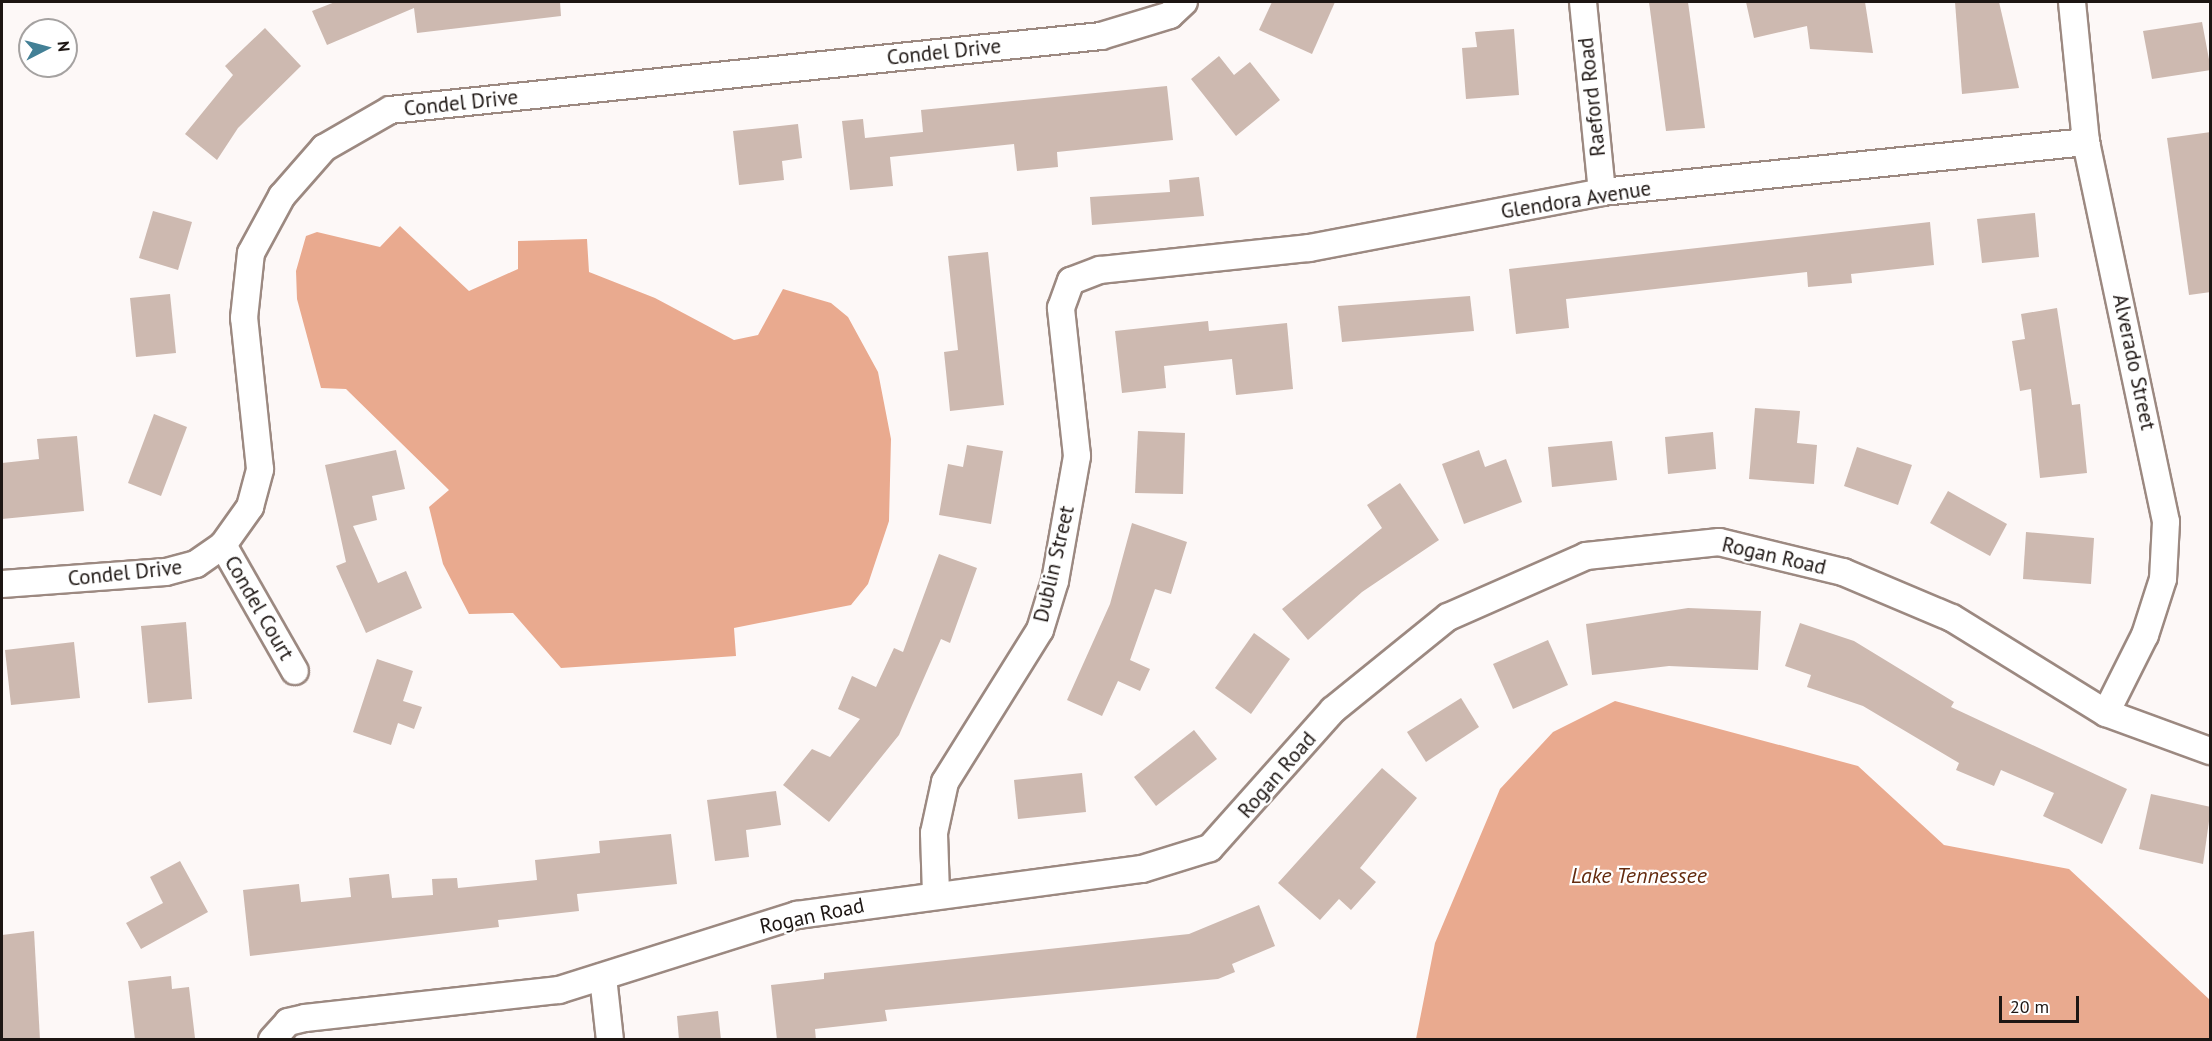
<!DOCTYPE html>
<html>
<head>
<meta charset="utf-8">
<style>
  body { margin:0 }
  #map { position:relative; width:2212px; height:1041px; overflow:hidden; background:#fdf8f7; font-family:"PT Sans",sans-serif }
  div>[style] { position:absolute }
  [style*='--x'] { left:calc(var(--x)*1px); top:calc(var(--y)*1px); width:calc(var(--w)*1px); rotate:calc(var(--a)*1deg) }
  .water>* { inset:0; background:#e9aa8f }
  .building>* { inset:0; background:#cdb9b0 }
  .roads { filter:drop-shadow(2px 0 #9c8981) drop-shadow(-2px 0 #9c8981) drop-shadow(0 2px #9c8981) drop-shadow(0 -2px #9c8981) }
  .minor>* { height:26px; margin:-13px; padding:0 13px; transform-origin:13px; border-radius:13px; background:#fff }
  span { translate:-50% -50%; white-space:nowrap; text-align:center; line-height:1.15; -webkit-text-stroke:4.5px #fff; paint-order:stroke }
  .street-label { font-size:21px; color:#1d1613 }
  .water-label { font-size:22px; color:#642b0f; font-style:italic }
  .frame { position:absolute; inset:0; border:3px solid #1d1613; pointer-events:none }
  .north { position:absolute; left:18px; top:18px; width:60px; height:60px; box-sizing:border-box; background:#fff; border:2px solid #a5a2a1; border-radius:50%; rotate:84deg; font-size:16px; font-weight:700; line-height:24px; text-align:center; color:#1d1613 }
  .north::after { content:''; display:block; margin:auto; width:21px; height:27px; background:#438096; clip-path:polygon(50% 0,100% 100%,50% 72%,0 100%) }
  .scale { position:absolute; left:1999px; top:996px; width:80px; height:27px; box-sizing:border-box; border:3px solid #1d1613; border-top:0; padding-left:8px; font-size:18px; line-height:21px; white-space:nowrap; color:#1d1613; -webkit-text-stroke:4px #fff; paint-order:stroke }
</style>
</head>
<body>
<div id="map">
  <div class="water">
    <i style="clip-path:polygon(400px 226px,469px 291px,518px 269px,518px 241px,587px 239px,589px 272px,655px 298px,734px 340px,758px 335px,783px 289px,831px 303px,848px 317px,878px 372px,891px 439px,889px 521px,868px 584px,851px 605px,734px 628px,736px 656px,561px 668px,513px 613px,469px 614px,443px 564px,429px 507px,449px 490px,346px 389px,321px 388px,297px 299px,296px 271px,306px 236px,317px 232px,380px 247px)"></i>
    <i style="clip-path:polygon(1615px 701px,1858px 766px,1944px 845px,2069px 869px,2210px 1000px,2210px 1039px,1416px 1039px,1435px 943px,1500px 789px,1553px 732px)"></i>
  </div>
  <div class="building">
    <i style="clip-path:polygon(335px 2px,560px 2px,561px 16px,417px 33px,414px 8px,327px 45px,312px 11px)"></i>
    <i style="clip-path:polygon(1272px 2px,1335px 2px,1312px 54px,1259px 30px)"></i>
    <i style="clip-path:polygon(1649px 2px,1688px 2px,1705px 128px,1666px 131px)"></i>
    <i style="clip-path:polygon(1746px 2px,1865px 2px,1873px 53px,1810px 49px,1807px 26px,1754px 38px)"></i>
    <i style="clip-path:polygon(1955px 2px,1999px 2px,2019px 88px,1962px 94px)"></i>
    <i style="clip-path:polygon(2202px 22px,2211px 70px,2152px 79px,2143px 31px)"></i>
    <i style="clip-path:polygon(265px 28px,301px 66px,238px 128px,217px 160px,185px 134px,233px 75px,225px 66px)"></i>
    <i style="clip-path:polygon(1514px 29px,1519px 95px,1466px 99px,1462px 48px,1477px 47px,1475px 32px)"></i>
    <i style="clip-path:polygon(1219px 56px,1234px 75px,1250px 62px,1280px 100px,1236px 136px,1191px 79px)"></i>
    <i style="clip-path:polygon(1167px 86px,1173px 140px,1057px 152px,1058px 167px,1017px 171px,1014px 144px,890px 157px,893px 186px,850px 190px,842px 121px,863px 119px,865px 138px,923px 132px,921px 110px)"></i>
    <i style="clip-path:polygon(798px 124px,802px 158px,782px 161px,784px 180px,739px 185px,733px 131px)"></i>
    <i style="clip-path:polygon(2211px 132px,2211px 292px,2189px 295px,2167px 138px)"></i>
    <i style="clip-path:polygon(1199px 177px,1204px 216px,1092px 225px,1090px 197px,1170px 192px,1169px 180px)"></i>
    <i style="clip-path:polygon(153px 211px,192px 222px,178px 270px,139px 258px)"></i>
    <i style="clip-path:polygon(2035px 213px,2039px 257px,1982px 263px,1977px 219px)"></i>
    <i style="clip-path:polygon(1930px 222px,1934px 265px,1851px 274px,1852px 283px,1808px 287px,1807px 272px,1566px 299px,1569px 328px,1516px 334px,1509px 269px)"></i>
    <i style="clip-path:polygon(988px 252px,1004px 405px,950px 411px,944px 352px,958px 350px,948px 256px)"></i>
    <i style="clip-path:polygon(170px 294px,176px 353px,136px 357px,130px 298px)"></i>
    <i style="clip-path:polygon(1470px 296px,1474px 331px,1342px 342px,1338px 306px)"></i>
    <i style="clip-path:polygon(2057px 308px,2072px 405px,2080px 404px,2087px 473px,2040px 478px,2031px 389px,2020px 391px,2012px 341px,2025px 339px,2021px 314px)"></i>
    <i style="clip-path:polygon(1208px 321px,1209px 331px,1287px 323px,1293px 389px,1236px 395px,1232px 359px,1164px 366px,1166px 388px,1122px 393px,1115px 331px)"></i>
    <i style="clip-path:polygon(1755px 408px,1800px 411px,1797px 443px,1817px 445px,1814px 484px,1749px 479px)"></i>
    <i style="clip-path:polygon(154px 414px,187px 427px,161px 496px,128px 483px)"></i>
    <i style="clip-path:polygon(1138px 431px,1185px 433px,1183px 494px,1135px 493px)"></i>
    <i style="clip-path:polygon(1713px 432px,1716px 469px,1668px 474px,1665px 437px)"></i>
    <i style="clip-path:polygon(77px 436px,84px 511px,2px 519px,2px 463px,39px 459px,37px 439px)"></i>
    <i style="clip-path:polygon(1612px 441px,1617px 480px,1552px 487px,1548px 447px)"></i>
    <i style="clip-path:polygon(967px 445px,1003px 451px,991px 524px,939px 515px,948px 464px,963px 467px)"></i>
    <i style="clip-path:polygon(1857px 447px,1912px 465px,1898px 505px,1844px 486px)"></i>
    <i style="clip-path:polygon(396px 450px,405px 489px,372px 496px,377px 520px,353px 526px,378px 583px,406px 571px,422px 608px,366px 633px,336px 566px,346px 562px,325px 465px)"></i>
    <i style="clip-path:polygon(1479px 450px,1485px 467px,1506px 459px,1522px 502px,1464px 524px,1442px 464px)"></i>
    <i style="clip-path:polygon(1400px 483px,1439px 540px,1362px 592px,1308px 640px,1282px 609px,1382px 528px,1367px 505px)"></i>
    <i style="clip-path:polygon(1948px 491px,2007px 524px,1990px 556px,1930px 523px)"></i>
    <i style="clip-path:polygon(1132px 523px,1187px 542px,1171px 594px,1155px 589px,1130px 660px,1150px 669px,1140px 691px,1118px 681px,1102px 716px,1067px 700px,1110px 604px)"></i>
    <i style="clip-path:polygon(2026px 532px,2094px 538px,2091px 584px,2023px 579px)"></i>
    <i style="clip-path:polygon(939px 554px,977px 568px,950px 643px,941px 639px,899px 735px,829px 822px,783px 785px,812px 749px,830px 757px,860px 719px,838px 709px,852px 676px,876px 687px,894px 648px,903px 652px)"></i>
    <i style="clip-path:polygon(1688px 608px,1761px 611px,1758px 670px,1669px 666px,1592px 675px,1586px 624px)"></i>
    <i style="clip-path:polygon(186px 622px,192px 699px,148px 703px,141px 626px)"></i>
    <i style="clip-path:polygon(1800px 623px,1854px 641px,1954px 702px,1951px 707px,2127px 789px,2102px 844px,2043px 816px,2054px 793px,2001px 770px,1994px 786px,1956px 770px,1959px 763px,1863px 706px,1807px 687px,1811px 675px,1785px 666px)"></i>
    <i style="clip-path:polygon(1254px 633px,1290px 659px,1251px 714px,1215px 688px)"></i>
    <i style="clip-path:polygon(1548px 640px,1568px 685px,1513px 709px,1493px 664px)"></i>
    <i style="clip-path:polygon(74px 642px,80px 698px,11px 705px,5px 650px)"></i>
    <i style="clip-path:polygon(377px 659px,413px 671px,403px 701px,422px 707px,414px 729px,398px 723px,391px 745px,353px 732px)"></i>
    <i style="clip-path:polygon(1461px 698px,1479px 727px,1426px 762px,1407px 732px)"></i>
    <i style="clip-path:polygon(1194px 730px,1217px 759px,1156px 806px,1134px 777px)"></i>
    <i style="clip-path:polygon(1382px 768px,1417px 798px,1360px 868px,1376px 882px,1351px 910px,1339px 899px,1320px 920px,1278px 883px)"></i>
    <i style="clip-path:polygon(1082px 773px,1086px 812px,1018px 819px,1014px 780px)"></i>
    <i style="clip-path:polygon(776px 791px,781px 825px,746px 830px,749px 857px,715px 861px,707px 800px)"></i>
    <i style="clip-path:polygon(2151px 794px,2211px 807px,2203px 864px,2139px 849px)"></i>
    <i style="clip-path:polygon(671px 834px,677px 884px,577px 894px,579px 911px,498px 920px,499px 927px,250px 956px,243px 890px,299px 884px,301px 902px,351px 897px,349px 878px,389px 874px,392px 898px,433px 895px,432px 879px,457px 878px,458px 888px,537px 880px,535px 860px,600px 853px,599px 841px)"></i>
    <i style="clip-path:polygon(180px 861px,208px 912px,141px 949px,126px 923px,163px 903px,150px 877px)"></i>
    <i style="clip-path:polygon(1259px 905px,1275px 946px,1232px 964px,1235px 972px,1218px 979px,885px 1010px,887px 1021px,815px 1029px,816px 1040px,777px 1040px,771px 985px,824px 979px,824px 973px,1189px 934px)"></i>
    <i style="clip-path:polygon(34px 931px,40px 1040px,2px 1040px,2px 935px)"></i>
    <i style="clip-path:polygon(171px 976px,172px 989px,189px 987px,195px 1038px,135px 1040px,128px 981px)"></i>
    <i style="clip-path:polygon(718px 1011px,721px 1040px,679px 1040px,677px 1016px)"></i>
  </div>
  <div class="roads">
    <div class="minor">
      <i style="--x:1583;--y:2;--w:191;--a:84.3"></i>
      <i style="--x:2072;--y:2;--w:141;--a:84.3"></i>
      <i style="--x:2086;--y:142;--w:388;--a:78.1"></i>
      <i style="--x:2166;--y:522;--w:57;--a:93"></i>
      <i style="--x:2163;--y:579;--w:59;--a:107.8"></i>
      <i style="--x:2145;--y:635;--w:87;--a:116.6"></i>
      <i style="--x:223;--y:545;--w:145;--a:60.3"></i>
      <i style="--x:2;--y:584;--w:164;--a:-4.2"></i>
      <i style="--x:166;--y:572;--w:31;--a:-15"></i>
      <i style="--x:196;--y:564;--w:33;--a:-35"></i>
      <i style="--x:223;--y:545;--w:47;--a:-54.6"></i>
      <i style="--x:250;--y:507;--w:39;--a:-75"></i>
      <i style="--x:260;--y:469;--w:152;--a:-96"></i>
      <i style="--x:244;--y:318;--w:65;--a:-83.9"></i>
      <i style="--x:251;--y:253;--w:65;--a:-61.5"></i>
      <i style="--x:282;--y:196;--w:64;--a:-48.8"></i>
      <i style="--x:324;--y:148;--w:76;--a:-29.9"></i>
      <i style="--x:390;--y:110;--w:715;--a:-5.94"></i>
      <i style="--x:1101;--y:36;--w:72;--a:-16.9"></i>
      <i style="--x:1170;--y:15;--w:19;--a:-43"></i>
      <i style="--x:936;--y:894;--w:61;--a:-91.9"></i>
      <i style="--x:934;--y:833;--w:52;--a:-77.8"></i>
      <i style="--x:945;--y:782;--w:179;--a:-58"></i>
      <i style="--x:1040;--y:630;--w:51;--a:-73"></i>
      <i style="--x:1055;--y:581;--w:127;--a:-80"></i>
      <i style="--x:1077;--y:456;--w:149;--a:-96.2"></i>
      <i style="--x:1061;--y:308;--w:29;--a:-70"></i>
      <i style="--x:1071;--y:281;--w:31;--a:-21"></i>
      <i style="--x:1100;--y:270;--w:210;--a:-6"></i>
      <i style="--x:1309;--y:248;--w:298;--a:-10.8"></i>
      <i style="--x:1602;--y:192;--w:487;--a:-5.9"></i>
      <i style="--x:603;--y:977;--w:63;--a:83.7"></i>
      <i style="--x:272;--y:1040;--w:24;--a:-48"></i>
      <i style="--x:288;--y:1022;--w:17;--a:-13"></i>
      <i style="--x:305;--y:1018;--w:256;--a:-6.3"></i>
      <i style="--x:559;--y:990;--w:250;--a:-17.5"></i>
      <i style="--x:797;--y:915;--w:348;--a:-7.6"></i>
      <i style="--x:1142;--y:869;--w:71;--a:-17.2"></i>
      <i style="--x:1210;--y:848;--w:185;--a:-48.3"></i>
      <i style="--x:1333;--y:710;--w:148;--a:-39"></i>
      <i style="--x:1448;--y:617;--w:151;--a:-23.8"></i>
      <i style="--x:1586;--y:556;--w:134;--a:-6"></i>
      <i style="--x:1719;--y:542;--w:128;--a:13.6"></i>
      <i style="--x:1843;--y:572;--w:118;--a:22.9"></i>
      <i style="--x:1952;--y:618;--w:181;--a:31.7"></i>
      <i style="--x:2106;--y:713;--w:111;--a:20.1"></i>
    </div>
  </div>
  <div class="street-label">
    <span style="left:944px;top:52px;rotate:-6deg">Condel Drive</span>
    <span style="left:1592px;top:97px;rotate:-96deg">Raeford Road</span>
    <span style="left:461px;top:103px;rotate:-6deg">Condel Drive</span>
    <span style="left:1576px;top:200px;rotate:-9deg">Glendora Avenue</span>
    <span style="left:2134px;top:362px;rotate:78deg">Alverado Street</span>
    <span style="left:1774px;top:556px;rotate:13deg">Rogan Road</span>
    <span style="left:1054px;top:564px;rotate:-77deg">Dublin Street</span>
    <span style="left:125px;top:573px;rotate:-6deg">Condel Drive</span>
    <span style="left:259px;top:608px;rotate:60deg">Condel Court</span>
    <span style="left:1277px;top:775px;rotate:-49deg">Rogan Road</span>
    <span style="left:812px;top:916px;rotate:-12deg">Rogan Road</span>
  </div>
  <div class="water-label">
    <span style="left:1639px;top:876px">Lake Tennessee</span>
  </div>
  <div class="frame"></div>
  <div class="north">N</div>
  <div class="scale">20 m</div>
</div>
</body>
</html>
